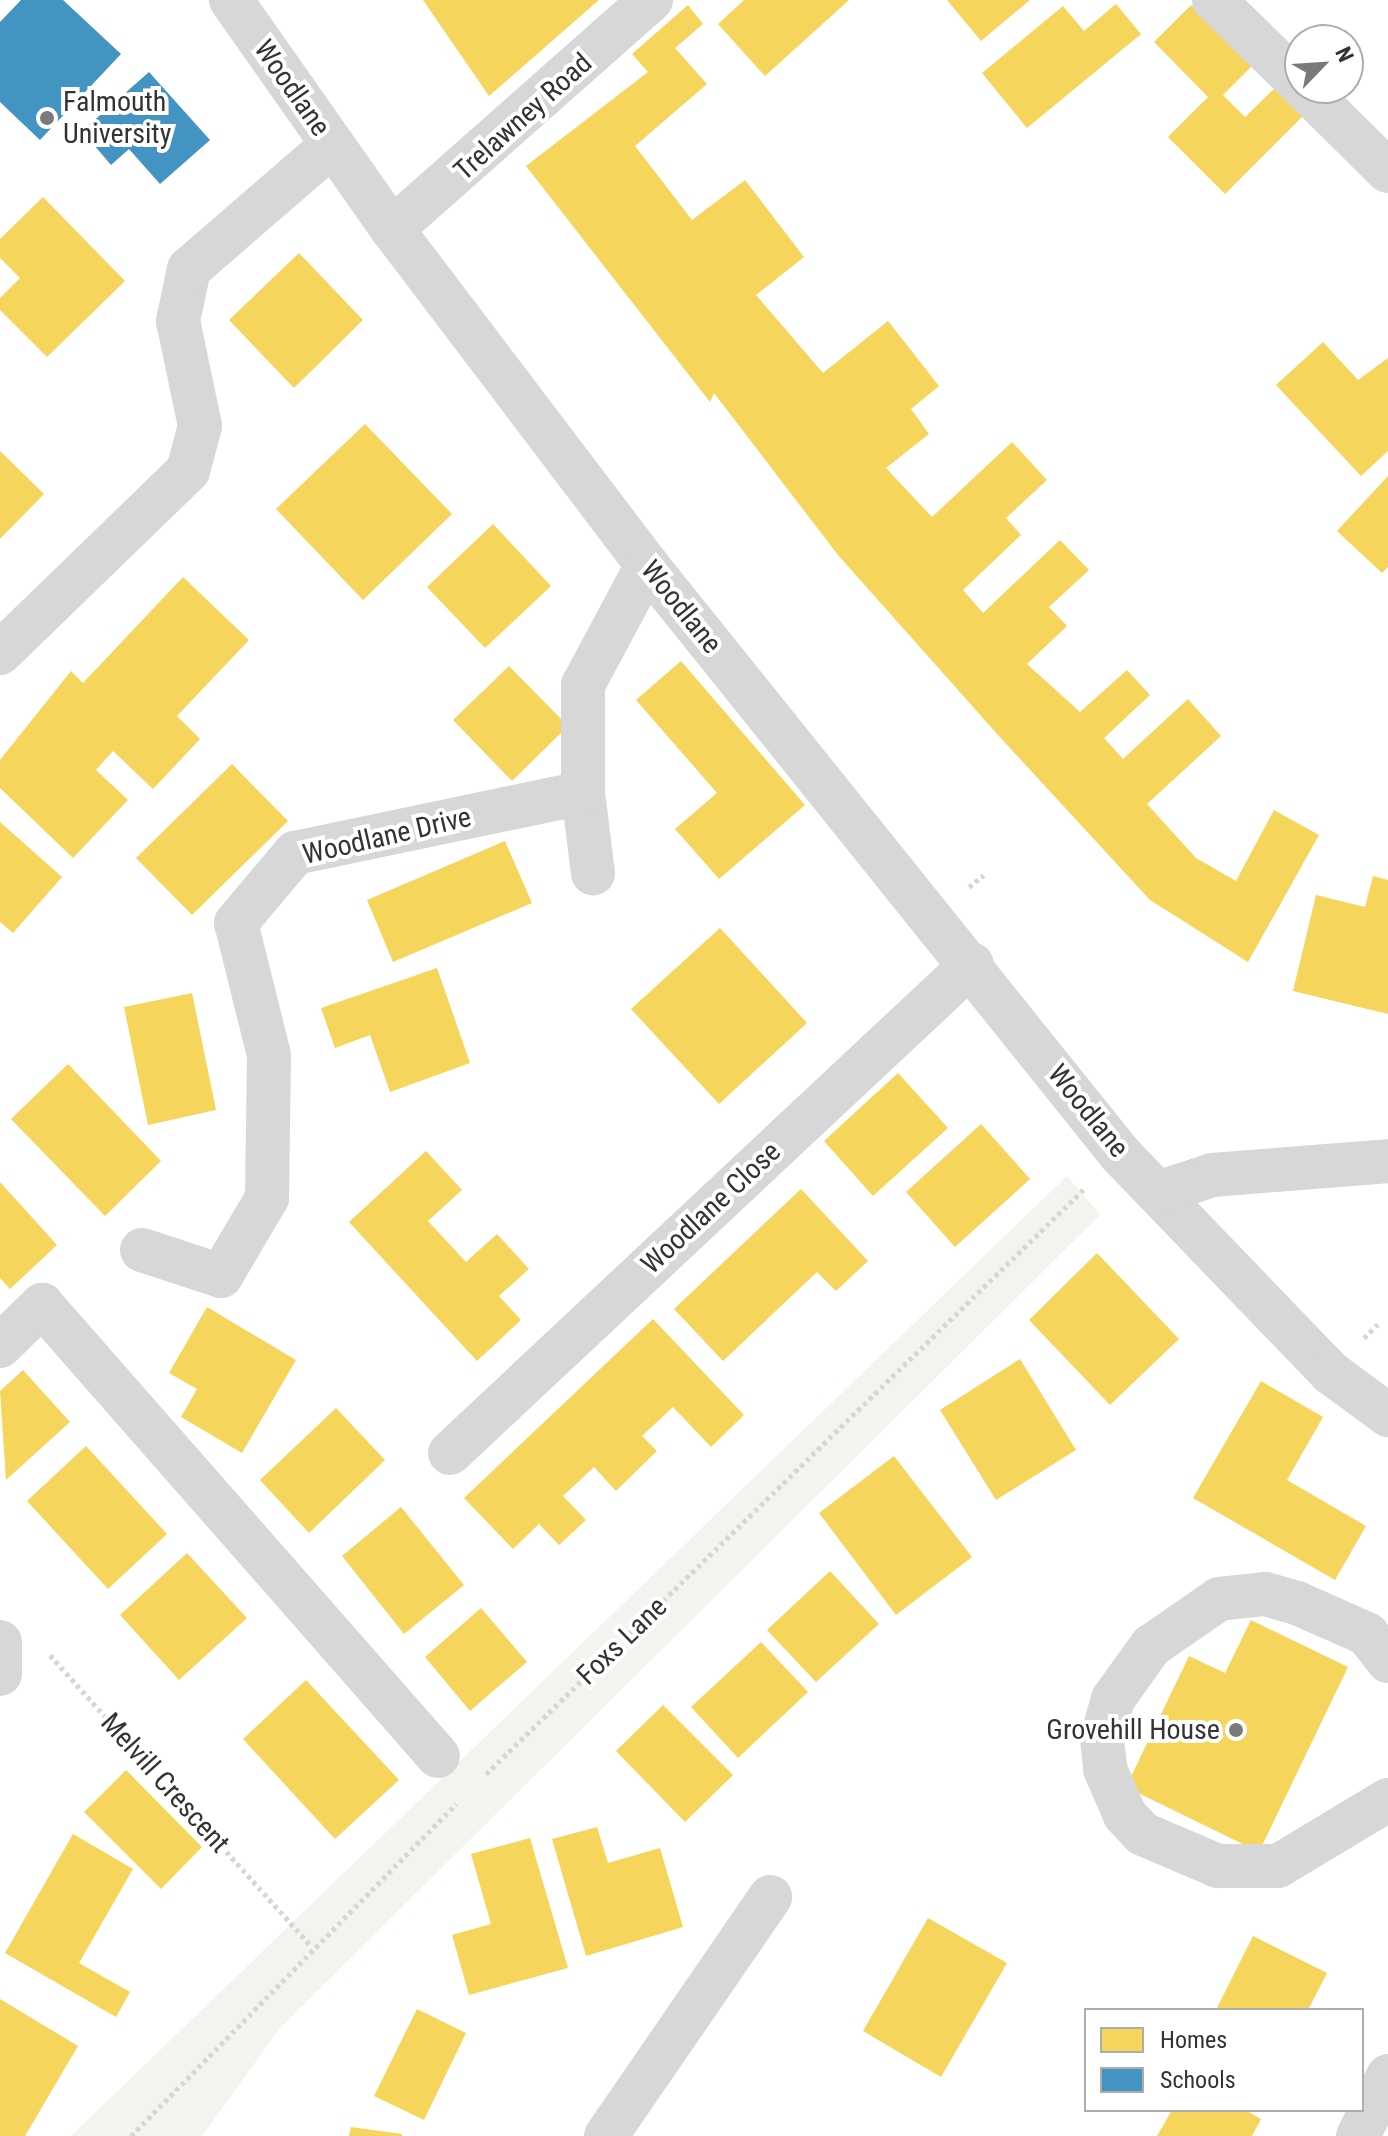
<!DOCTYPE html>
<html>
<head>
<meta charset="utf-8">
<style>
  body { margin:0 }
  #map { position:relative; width:1388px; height:2136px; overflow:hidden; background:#fff; font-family:"Roboto Condensed",sans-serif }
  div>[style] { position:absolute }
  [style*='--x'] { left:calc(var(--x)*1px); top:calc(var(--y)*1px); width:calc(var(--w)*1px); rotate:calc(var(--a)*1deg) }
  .green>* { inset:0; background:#f1f5ed }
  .homes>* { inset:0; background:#f6d55c }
  .schools>* { inset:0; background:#4393c3 }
  .path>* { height:5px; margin-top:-2.5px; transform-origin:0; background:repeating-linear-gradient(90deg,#d6d6d6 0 4px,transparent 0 8px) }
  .minor>* { height:44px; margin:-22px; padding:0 22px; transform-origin:22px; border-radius:22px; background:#d7d7d7 }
  .dots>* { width:22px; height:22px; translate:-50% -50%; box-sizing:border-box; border:4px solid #fff; border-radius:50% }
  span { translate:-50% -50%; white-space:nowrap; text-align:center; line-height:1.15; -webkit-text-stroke:8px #fff; paint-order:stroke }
  .street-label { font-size:28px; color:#333 }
  .poi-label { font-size:28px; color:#333 }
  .left { translate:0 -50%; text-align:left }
  .right { translate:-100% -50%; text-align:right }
  .legend { position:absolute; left:1084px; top:2008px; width:280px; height:104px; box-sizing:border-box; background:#fff; border:2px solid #adadad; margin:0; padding:10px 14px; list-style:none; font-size:24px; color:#333 }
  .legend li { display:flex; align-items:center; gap:16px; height:40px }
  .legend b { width:40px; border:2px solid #adadad }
  .north { position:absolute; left:1284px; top:24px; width:80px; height:80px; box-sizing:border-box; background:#fff; border:2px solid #adadad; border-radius:50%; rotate:65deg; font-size:22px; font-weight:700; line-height:32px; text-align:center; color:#333 }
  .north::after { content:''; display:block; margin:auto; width:28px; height:36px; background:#7a7a7a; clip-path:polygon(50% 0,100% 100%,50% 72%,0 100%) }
</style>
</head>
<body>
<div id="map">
  <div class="green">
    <i style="clip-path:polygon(1067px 1176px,1100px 1215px,280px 2028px,202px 2136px,71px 2136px)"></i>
  </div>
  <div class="homes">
    <i style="clip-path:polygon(423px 0,599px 0,489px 96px)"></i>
    <i style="clip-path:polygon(744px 0,849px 0,765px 76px,718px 24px)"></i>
    <i style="clip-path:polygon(947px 0,1030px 0,981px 41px)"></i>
    <i style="clip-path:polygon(1116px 4px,1141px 34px,1027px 128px,982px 73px,1063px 6px,1084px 31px)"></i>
    <i style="clip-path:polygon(688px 5px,703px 24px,675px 48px,707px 84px,635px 146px,692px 220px,745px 180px,804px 257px,756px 295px,823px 373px,888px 321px,939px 386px,911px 409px,929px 434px,886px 468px,932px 517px,1012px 442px,1047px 480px,1006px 518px,1021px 535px,963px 590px,983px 613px,1060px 540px,1089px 570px,1049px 607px,1067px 626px,1027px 664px,1080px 712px,1127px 670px,1150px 695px,1104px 738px,1123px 759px,1188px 699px,1221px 736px,1147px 804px,1196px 858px,1236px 881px,1274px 810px,1319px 835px,1248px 962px,1150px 900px,998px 735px,838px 555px,714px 393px,710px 402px,526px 166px,648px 72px,632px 54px)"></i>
    <i style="clip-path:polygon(1191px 5px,1252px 66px,1223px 95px,1245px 117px,1276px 87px,1304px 115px,1225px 194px,1168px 137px,1208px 97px,1154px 42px)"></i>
    <i style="clip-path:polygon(43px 197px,125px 281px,47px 357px,0 310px,0 298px,20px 278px,0 258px,0 239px)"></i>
    <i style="clip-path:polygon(299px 253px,363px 320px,294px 388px,229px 320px)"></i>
    <i style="clip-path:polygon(1323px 342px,1358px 380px,1388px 358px,1388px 451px,1361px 476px,1276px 385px)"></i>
    <i style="clip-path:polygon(365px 424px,452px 514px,363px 600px,276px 509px)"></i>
    <i style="clip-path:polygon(0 451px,44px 494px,0 539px)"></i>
    <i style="clip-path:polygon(1388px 476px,1388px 567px,1382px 573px,1337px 531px)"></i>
    <i style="clip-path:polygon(493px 524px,551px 586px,485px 648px,427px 587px)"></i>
    <i style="clip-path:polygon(183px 577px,249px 640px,177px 716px,200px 739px,153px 789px,113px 751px,96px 770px,128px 800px,73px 858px,0 788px,0 760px,71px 671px,83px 683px)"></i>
    <i style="clip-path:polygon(681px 661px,805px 805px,719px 879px,675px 829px,717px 793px,636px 700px)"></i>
    <i style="clip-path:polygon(509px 666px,568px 726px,512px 781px,453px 720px)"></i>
    <i style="clip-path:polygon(232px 764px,288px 821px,192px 915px,136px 858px)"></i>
    <i style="clip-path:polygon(0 822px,62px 877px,13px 933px,0 922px)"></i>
    <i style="clip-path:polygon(505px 841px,532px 903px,393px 962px,367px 900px)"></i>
    <i style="clip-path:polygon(1373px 876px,1388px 880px,1388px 1014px,1293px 991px,1316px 895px,1365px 907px)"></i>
    <i style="clip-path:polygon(720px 928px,807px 1023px,719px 1104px,631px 1009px)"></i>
    <i style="clip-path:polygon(437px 968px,470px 1063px,390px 1092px,370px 1035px,335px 1048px,321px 1008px)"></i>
    <i style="clip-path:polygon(192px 993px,216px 1110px,148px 1125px,124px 1007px)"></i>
    <i style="clip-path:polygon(68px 1064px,161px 1161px,105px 1216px,11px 1119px)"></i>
    <i style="clip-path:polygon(898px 1073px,948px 1128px,873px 1196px,824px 1141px)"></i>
    <i style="clip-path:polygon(981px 1124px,1030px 1179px,955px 1247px,906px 1192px)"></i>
    <i style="clip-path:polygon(426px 1151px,462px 1190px,428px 1221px,466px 1262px,497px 1234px,529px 1269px,499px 1296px,521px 1320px,477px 1361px,349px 1222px)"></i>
    <i style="clip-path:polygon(0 1182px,57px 1245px,10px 1289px,0 1278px)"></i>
    <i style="clip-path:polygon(801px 1189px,868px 1261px,836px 1291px,817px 1272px,723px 1361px,674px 1309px)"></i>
    <i style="clip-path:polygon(1097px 1253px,1179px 1339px,1110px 1405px,1029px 1320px)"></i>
    <i style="clip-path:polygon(207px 1307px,296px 1360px,242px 1453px,181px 1417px,197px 1389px,169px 1373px)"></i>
    <i style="clip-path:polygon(653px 1319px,744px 1415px,711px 1447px,673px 1407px,642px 1436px,657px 1451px,616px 1491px,594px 1467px,563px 1496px,586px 1520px,559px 1545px,539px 1524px,513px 1549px,464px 1498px)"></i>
    <i style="clip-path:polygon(1020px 1359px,1076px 1450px,996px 1500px,940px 1410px)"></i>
    <i style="clip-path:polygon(23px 1370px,70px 1422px,6px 1480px,0 1391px)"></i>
    <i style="clip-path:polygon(1261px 1381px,1323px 1417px,1287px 1480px,1366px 1526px,1335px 1580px,1193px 1498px)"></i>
    <i style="clip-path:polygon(336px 1408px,385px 1460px,309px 1533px,260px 1480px)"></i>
    <i style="clip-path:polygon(86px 1446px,167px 1534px,108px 1589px,27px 1501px)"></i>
    <i style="clip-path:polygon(894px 1456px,972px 1557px,896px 1615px,819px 1513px)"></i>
    <i style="clip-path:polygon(401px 1507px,464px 1585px,404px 1634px,342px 1556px)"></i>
    <i style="clip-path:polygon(187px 1553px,247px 1618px,179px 1680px,120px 1615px)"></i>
    <i style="clip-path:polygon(830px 1571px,879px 1624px,816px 1682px,767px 1630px)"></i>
    <i style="clip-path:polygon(481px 1608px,527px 1662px,470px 1711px,425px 1657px)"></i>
    <i style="clip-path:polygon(1251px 1620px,1348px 1667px,1259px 1852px,1126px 1787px,1189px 1656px,1225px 1673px)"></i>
    <i style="clip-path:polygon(761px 1642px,808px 1692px,738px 1758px,691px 1707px)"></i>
    <i style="clip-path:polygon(306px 1680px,399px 1780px,335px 1839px,243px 1739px)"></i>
    <i style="clip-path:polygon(663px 1705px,733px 1775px,685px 1822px,616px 1751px)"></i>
    <i style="clip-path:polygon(126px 1770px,202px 1847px,161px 1889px,84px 1812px)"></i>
    <i style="clip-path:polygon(597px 1827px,608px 1863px,660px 1848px,683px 1927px,586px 1956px,552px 1839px)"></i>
    <i style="clip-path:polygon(73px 1834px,133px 1869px,79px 1963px,130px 1992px,116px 2017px,5px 1953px)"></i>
    <i style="clip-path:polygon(530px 1838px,568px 1968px,469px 1995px,452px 1935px,491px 1924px,471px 1854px)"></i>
    <i style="clip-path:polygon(928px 1918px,1007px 1963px,941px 2077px,863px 2031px)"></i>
    <i style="clip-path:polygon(1253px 1936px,1327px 1973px,1308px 2010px,1216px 2010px)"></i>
    <i style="clip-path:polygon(0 1999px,78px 2046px,25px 2136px,0 2136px)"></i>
    <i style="clip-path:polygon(417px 2009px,466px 2033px,424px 2120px,374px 2096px)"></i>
    <i style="clip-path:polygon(1172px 2110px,1245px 2110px,1261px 2119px,1252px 2136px,1157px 2136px)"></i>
    <i style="clip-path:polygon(351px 2127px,402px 2134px,402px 2136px,349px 2136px)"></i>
  </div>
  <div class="schools">
    <i style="clip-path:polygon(21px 0,63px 0,121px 54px,40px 140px,0 102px,0 22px)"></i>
    <i style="clip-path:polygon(149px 72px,210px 140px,160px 184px,129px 149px,111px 165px,82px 131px)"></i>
  </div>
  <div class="path">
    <i style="--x:969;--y:887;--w:19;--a:-39"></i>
    <i style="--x:1364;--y:1338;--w:20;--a:-45"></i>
    <i style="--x:50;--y:1655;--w:391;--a:48.1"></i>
    <i style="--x:486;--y:1774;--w:838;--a:-44.37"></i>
    <i style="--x:131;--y:2136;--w:465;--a:-45.6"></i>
  </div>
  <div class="minor">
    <i style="--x:231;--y:0;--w:280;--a:54.9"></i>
    <i style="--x:392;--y:229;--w:422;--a:52.8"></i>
    <i style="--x:647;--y:565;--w:755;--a:51.23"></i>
    <i style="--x:1120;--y:1154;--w:304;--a:46.1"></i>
    <i style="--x:1331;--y:1373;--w:71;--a:36.4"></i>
    <i style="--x:1214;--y:0;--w:120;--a:44.3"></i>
    <i style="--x:1304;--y:88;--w:118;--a:44.7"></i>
    <i style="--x:392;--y:229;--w:346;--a:-41.5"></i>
    <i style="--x:0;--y:653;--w:262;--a:-44.1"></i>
    <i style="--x:188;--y:471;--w:47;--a:-75.1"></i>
    <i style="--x:200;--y:426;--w:107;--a:-101.8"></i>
    <i style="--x:178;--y:321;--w:53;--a:-78.1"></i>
    <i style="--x:189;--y:269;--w:189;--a:-40.9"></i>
    <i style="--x:583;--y:793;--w:81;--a:82.9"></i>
    <i style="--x:1158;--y:1193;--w:57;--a:-18.4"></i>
    <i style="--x:1212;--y:1175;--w:177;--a:-4.5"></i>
    <i style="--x:142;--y:1250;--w:83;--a:18.2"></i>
    <i style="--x:221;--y:1276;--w:91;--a:-59.5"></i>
    <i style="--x:267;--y:1198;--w:143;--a:-89.2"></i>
    <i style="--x:269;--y:1055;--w:136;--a:-104"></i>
    <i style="--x:236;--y:923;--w:92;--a:-49.9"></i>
    <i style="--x:295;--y:853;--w:294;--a:-11.8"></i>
    <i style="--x:583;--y:793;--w:108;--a:-90"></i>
    <i style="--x:583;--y:685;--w:136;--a:-61.9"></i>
    <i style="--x:0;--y:1346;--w:59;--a:-44.3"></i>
    <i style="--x:42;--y:1305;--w:600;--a:48.72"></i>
    <i style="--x:450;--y:1453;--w:715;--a:-43.13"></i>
    <i style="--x:0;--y:1642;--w:32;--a:90"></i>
    <i style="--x:1388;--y:1661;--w:34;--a:-128"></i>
    <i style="--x:1367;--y:1634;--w:77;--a:-156.1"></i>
    <i style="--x:1297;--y:1603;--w:33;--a:-164"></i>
    <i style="--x:1265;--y:1594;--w:46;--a:173.8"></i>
    <i style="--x:1219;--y:1599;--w:83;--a:145.3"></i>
    <i style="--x:1151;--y:1646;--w:65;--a:125.6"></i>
    <i style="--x:1113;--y:1699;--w:41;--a:105.8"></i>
    <i style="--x:1102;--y:1738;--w:31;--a:84"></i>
    <i style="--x:1105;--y:1769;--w:50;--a:66.5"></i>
    <i style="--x:1125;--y:1815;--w:26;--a:47"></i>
    <i style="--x:1143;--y:1834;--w:82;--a:23.1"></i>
    <i style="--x:1218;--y:1866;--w:60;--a:0"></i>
    <i style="--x:1278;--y:1866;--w:128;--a:-31"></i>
    <i style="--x:606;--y:2136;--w:290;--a:-55.5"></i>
    <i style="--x:1358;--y:2136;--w:67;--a:-63.4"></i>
  </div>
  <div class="dots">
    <i style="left:47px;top:118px;background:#7a7a7a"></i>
    <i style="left:1236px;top:1730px;background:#7a7a7a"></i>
  </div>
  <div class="street-label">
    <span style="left:292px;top:88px;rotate:55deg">Woodlane</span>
    <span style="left:523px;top:117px;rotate:-42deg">Trelawney Road</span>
    <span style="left:681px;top:607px;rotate:51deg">Woodlane</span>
    <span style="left:387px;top:836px;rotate:-13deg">Woodlane Drive</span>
    <span style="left:1088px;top:1111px;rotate:51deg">Woodlane</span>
    <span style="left:711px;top:1208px;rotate:-43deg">Woodlane Close</span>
    <span style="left:622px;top:1641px;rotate:-44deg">Foxs Lane</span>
    <span style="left:165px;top:1783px;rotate:48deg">Melvill Crescent</span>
  </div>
  <div class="poi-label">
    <span class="left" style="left:63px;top:118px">Falmouth<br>University</span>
    <span class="right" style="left:1220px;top:1730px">Grovehill House</span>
  </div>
  <ul class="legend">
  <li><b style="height:22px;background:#f6d55c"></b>Homes</li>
  <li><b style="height:22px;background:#4393c3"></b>Schools</li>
  </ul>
  <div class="north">N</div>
</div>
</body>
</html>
